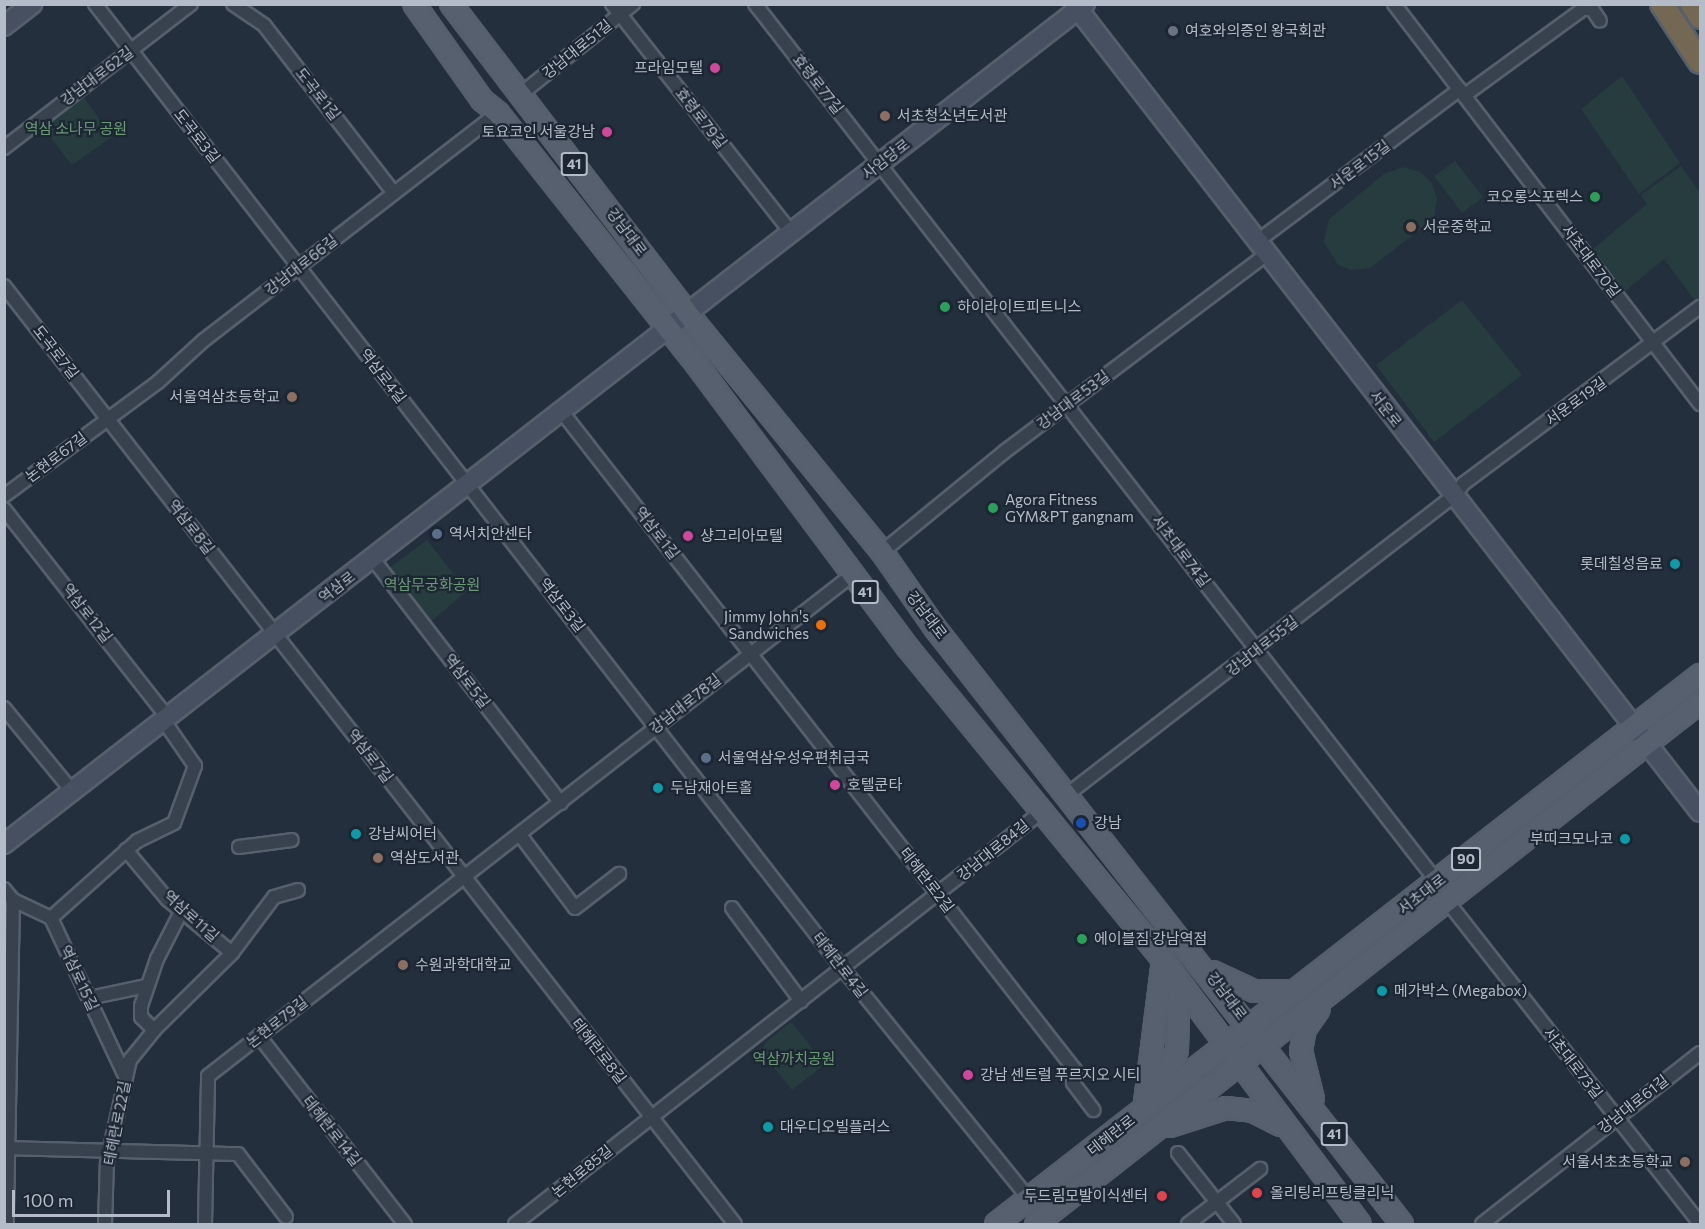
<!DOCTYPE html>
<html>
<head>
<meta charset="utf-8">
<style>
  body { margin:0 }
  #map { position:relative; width:1705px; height:1229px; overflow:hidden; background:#242f3e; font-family:Commissioner,"Noto Sans KR",sans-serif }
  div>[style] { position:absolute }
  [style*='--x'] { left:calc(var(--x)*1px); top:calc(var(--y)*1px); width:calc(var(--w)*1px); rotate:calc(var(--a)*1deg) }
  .green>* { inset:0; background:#263c3f }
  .roads { filter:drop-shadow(2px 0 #565f6c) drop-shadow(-2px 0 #565f6c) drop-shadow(0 2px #565f6c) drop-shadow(0 -2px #565f6c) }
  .street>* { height:12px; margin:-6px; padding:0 6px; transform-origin:6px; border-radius:6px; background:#38414e }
  .secondary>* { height:18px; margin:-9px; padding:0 9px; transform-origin:9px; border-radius:9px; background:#465061 }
  .primary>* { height:20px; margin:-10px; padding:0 10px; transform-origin:10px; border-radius:10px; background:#56606e }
  .highway>* { height:22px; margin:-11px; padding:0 11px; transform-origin:11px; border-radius:11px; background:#746855 }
  .dots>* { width:16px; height:16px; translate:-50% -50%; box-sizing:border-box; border:3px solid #1d2633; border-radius:50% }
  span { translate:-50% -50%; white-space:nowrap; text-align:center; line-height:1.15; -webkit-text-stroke:4.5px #1d2633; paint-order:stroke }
  .shield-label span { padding:2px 4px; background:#1d2633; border:2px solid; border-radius:4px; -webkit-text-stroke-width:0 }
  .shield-label { font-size:14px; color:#b4bcc9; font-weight:700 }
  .poi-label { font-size:15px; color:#b4bcc9 }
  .left { translate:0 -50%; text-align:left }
  .right { translate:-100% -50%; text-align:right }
  .street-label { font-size:15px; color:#b4bcc9 }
  .park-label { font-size:15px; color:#6b9a76 }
  .frame { position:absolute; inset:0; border:6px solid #b4bcc9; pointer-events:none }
  .scale { position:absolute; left:12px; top:1190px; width:158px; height:27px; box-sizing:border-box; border:3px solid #b4bcc9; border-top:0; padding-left:8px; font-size:18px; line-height:21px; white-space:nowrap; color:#b4bcc9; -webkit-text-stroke:4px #1d2633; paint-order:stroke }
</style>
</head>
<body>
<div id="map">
  <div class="green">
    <i style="clip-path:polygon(1622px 76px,1680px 163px,1639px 194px,1581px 109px)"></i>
    <i style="clip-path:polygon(81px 93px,112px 137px,72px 165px,40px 124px)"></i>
    <i style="clip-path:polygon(1455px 161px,1483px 197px,1462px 213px,1434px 176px)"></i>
    <i style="clip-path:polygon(1681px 166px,1700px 193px,1700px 299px,1696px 302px,1664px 259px,1624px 292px,1592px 250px,1647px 204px,1641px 195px)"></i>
    <i style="clip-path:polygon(1403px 167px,1420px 172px,1431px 182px,1437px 198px,1434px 219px,1370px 268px,1351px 270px,1338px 265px,1324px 242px,1329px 219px,1384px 174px)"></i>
    <i style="clip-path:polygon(1462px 300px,1522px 375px,1434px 442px,1376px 365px)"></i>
    <i style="clip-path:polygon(427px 540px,467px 591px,430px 622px,389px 568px)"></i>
    <i style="clip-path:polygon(791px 1022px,825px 1064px,792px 1090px,763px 1054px,764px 1044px)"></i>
  </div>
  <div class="roads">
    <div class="street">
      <i style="--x:95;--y:4;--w:1221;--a:52.22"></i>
      <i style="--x:843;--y:969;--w:296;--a:51"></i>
      <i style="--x:233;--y:4;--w:37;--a:34"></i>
      <i style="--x:264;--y:25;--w:212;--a:52.3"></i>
      <i style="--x:612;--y:4;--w:290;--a:51.9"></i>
      <i style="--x:755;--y:4;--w:1112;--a:52.16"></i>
      <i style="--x:1394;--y:4;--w:504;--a:52.58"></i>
      <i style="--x:521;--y:94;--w:144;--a:-38.8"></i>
      <i style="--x:1465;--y:95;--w:146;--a:-36.1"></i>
      <i style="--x:1583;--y:9;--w:9;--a:0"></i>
      <i style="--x:1592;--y:9;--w:14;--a:56"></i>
      <i style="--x:4;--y:148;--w:236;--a:-37.6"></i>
      <i style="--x:1259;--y:240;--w:251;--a:-36.9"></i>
      <i style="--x:4;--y:286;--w:1189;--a:52.07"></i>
      <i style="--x:562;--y:412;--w:834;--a:52.06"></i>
      <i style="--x:1075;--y:1070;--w:13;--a:99"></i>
      <i style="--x:1073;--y:1083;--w:34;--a:53"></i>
      <i style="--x:4;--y:496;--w:192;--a:-36.5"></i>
      <i style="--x:158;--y:382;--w:62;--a:-42.4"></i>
      <i style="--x:204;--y:340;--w:371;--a:-37.7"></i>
      <i style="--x:4;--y:509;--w:266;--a:51.9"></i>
      <i style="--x:882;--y:552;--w:158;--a:-39.3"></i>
      <i style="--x:1004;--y:452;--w:331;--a:-37"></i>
      <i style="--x:373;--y:559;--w:308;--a:52.4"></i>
      <i style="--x:4;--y:708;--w:107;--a:50.7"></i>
      <i style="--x:1068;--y:794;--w:488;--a:-37.7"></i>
      <i style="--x:1454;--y:496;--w:15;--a:-53"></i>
      <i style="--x:1463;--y:484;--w:296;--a:-36.8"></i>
      <i style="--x:520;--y:835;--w:91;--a:53"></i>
      <i style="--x:575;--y:908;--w:56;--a:-37.7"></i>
      <i style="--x:239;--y:847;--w:53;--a:-7.5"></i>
      <i style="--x:126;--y:850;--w:65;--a:50"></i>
      <i style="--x:168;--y:900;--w:83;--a:39.6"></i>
      <i style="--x:4;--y:889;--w:14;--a:51"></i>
      <i style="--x:13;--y:900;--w:324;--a:91.1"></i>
      <i style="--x:13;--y:900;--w:42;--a:25.3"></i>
      <i style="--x:51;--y:918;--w:174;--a:64.9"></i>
      <i style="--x:1447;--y:901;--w:410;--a:51.9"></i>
      <i style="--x:732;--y:908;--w:116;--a:53.4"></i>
      <i style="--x:51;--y:918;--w:115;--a:-41.8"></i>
      <i style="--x:137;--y:841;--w:41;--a:-25.9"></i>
      <i style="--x:174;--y:823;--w:61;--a:-69.8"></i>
      <i style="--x:195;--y:766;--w:55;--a:-124.6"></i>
      <i style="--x:89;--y:998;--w:58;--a:-11.9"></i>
      <i style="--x:154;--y:1030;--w:18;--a:-135"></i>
      <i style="--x:141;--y:1017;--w:11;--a:-90"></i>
      <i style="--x:141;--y:1006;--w:50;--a:-71.2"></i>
      <i style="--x:157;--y:959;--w:55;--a:-63"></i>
      <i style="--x:259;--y:1036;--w:238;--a:52.2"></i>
      <i style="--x:4;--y:1148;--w:234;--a:1.5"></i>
      <i style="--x:238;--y:1154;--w:79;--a:52.7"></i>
      <i style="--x:1178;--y:1153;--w:90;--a:51.7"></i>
      <i style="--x:105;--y:1224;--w:63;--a:-88.2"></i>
      <i style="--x:107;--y:1161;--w:104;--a:-77.2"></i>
      <i style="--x:130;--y:1060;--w:38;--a:-51"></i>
      <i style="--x:154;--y:1030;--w:110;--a:-44.6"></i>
      <i style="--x:232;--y:953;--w:70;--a:-53.1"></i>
      <i style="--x:274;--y:897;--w:25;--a:-16"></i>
      <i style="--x:205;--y:1224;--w:148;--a:-88.8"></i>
      <i style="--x:208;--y:1076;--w:816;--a:-37.88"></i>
      <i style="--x:515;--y:1224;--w:672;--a:-38.05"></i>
      <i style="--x:1188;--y:1224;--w:91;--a:-37.4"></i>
      <i style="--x:1482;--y:1224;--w:277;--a:-38.1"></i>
    </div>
    <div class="secondary">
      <i style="--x:1074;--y:4;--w:1022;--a:52.23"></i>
      <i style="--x:4;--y:26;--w:36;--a:-38"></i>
      <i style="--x:4;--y:844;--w:1369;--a:-37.85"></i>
    </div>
    <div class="primary">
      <i style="--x:414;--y:4;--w:118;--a:54.7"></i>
      <i style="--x:482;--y:100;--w:21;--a:39"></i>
      <i style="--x:498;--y:113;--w:311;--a:51.7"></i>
      <i style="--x:691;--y:357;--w:363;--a:53.3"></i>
      <i style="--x:908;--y:648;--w:403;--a:50.7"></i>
      <i style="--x:1163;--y:960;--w:329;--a:53.3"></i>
      <i style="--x:451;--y:4;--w:389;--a:52.6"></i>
      <i style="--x:687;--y:313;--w:308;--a:50.8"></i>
      <i style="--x:882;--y:552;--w:93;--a:55.1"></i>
      <i style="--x:935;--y:628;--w:757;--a:51.92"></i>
      <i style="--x:1213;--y:972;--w:45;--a:24.9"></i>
      <i style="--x:1254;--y:991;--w:44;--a:0"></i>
      <i style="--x:1160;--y:1096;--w:49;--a:-69.7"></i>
      <i style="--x:1177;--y:1050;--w:68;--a:-88.3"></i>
      <i style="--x:1313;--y:1099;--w:49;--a:-104"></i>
      <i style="--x:1301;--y:1051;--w:22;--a:-80"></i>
      <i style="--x:1305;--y:1029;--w:24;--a:-55"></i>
      <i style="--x:1144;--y:1110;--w:151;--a:-82.8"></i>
      <i style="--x:1170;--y:1126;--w:59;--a:-17.8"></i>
      <i style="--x:1226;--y:1108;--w:27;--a:6"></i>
      <i style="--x:1253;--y:1111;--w:31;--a:27"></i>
      <i style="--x:996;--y:1224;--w:893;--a:-37.95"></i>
      <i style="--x:1036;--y:1224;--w:845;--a:-38.17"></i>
    </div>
    <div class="highway">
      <i style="--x:1662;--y:4;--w:69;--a:56.8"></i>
      <i style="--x:1692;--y:4;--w:15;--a:58"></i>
    </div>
  </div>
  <div class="dots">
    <i style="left:1173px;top:31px;background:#6b7280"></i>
    <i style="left:715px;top:68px;background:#d1479c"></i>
    <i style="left:885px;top:116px;background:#8d6e63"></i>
    <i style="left:607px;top:132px;background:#d1479c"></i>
    <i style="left:1595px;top:197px;background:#2e9e5b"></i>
    <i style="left:1411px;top:227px;background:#8d6e63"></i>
    <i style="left:945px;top:307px;background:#2e9e5b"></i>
    <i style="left:292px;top:397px;background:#8d6e63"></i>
    <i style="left:993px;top:508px;background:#2e9e5b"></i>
    <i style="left:437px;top:534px;background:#5c6f8a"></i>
    <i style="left:688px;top:536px;background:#d1479c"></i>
    <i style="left:1675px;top:564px;background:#0f9aa8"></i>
    <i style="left:821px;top:625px;background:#e8710a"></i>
    <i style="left:706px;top:758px;background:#5c6f8a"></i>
    <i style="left:835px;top:785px;background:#d1479c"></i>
    <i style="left:658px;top:788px;background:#0f9aa8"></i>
    <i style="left:1081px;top:823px;background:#1a4fb4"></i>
    <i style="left:356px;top:834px;background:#0f9aa8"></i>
    <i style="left:1625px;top:839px;background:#0f9aa8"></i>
    <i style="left:378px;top:858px;background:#8d6e63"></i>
    <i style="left:1082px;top:939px;background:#2e9e5b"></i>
    <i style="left:403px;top:965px;background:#8d6e63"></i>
    <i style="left:1382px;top:991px;background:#0f9aa8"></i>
    <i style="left:968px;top:1075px;background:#d1479c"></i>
    <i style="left:768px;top:1127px;background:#0f9aa8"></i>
    <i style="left:1685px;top:1162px;background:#8d6e63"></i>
    <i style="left:1257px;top:1193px;background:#e0444e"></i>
    <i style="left:1162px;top:1196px;background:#e0444e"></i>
  </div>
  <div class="shield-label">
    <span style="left:574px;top:164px">41</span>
    <span style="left:865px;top:592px">41</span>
    <span style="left:1466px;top:859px">90</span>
    <span style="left:1334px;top:1134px">41</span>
  </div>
  <div class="poi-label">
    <span class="left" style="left:1185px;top:31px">여호와의증인 왕국회관</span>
    <span class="right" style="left:703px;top:68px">프라임모텔</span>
    <span class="left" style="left:897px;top:116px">서초청소년도서관</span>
    <span class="right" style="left:595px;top:132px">토요코인 서울강남</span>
    <span class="right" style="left:1583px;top:197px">코오롱스포렉스</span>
    <span class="left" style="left:1423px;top:227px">서운중학교</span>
    <span class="left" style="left:957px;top:307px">하이라이트피트니스</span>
    <span class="right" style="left:280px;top:397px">서울역삼초등학교</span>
    <span class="left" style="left:1005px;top:508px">Agora Fitness<br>GYM&amp;PT gangnam</span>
    <span class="left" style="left:449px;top:534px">역서치안센타</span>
    <span class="left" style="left:700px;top:536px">샹그리아모텔</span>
    <span class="right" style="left:1663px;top:564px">롯데칠성음료</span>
    <span class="right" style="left:809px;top:625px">Jimmy John's<br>Sandwiches</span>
    <span class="left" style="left:718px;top:758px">서울역삼우성우편취급국</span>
    <span class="left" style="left:847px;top:785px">호텔쿤타</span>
    <span class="left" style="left:670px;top:788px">두남재아트홀</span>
    <span class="left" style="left:1094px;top:823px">강남</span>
    <span class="left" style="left:368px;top:834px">강남씨어터</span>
    <span class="right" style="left:1613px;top:839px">부띠크모나코</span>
    <span class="left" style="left:390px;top:858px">역삼도서관</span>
    <span class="left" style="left:1094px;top:939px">에이블짐 강남역점</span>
    <span class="left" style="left:415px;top:965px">수원과학대학교</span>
    <span class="left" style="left:1394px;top:991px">메가박스 (Megabox)</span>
    <span class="left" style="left:980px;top:1075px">강남 센트럴 푸르지오 시티</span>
    <span class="left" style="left:780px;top:1127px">대우디오빌플러스</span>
    <span class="right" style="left:1673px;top:1162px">서울서초초등학교</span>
    <span class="left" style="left:1270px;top:1193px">올리팅리프팅클리닉</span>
    <span class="right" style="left:1148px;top:1196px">두드림모발이식센터</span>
  </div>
  <div class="street-label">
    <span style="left:577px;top:49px;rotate:-39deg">강남대로51길</span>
    <span style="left:97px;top:76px;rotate:-37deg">강남대로62길</span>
    <span style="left:818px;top:84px;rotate:52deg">효령로77길</span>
    <span style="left:318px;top:94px;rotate:52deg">도곡로1길</span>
    <span style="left:701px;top:118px;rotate:52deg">효령로79길</span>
    <span style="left:197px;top:136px;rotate:52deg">도곡로3길</span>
    <span style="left:886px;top:159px;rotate:-38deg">사임당로</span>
    <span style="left:1360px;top:165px;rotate:-37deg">서운로15길</span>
    <span style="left:627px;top:232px;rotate:53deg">강남대로</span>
    <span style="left:1591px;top:261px;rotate:53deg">서초대로70길</span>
    <span style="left:301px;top:265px;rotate:-38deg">강남대로66길</span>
    <span style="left:56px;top:352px;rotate:52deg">도곡로7길</span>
    <span style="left:383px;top:376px;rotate:52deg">역삼로4길</span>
    <span style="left:1073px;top:400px;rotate:-37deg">강남대로53길</span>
    <span style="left:1576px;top:401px;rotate:-36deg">서운로19길</span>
    <span style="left:1386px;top:409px;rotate:52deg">서운로</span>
    <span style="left:56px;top:457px;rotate:-37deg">논현로67길</span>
    <span style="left:191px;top:527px;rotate:52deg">역삼로8길</span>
    <span style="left:657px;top:533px;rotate:52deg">역삼로1길</span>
    <span style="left:1181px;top:551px;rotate:53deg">서초대로74길</span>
    <span style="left:337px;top:587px;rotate:-38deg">역삼로</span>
    <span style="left:562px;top:605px;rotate:52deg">역삼로3길</span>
    <span style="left:87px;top:613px;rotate:52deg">역삼로12길</span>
    <span style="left:927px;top:615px;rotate:53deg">강남대로</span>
    <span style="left:1262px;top:646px;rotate:-38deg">강남대로55길</span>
    <span style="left:467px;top:681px;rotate:52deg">역삼로5길</span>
    <span style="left:685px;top:704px;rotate:-38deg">강남대로78길</span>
    <span style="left:370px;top:756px;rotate:52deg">역삼로7길</span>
    <span style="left:993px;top:850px;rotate:-39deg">강남대로84길</span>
    <span style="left:927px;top:880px;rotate:52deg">테헤란로2길</span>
    <span style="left:1422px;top:894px;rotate:-38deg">서초대로</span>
    <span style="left:191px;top:916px;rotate:42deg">역삼로11길</span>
    <span style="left:840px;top:965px;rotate:52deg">테헤란로4길</span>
    <span style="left:79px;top:978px;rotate:65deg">역삼로15길</span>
    <span style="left:1227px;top:996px;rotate:53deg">강남대로</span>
    <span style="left:277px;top:1022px;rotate:-38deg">논현로79길</span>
    <span style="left:599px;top:1051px;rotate:52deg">테헤란로8길</span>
    <span style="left:1573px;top:1063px;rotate:52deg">서초대로73길</span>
    <span style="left:1633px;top:1104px;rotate:-38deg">강남대로61길</span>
    <span style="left:117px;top:1123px;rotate:-79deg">테헤란로22길</span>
    <span style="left:332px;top:1131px;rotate:52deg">테헤란로14길</span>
    <span style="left:1111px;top:1135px;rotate:-38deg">테헤란로</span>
    <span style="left:582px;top:1171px;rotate:-39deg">논현로85길</span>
  </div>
  <div class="park-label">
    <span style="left:76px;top:129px">역삼 소나무 공원</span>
    <span style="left:432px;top:585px">역삼무궁화공원</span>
    <span style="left:794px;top:1059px">역삼까치공원</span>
  </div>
  <div class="frame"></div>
  <div class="scale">100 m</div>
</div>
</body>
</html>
